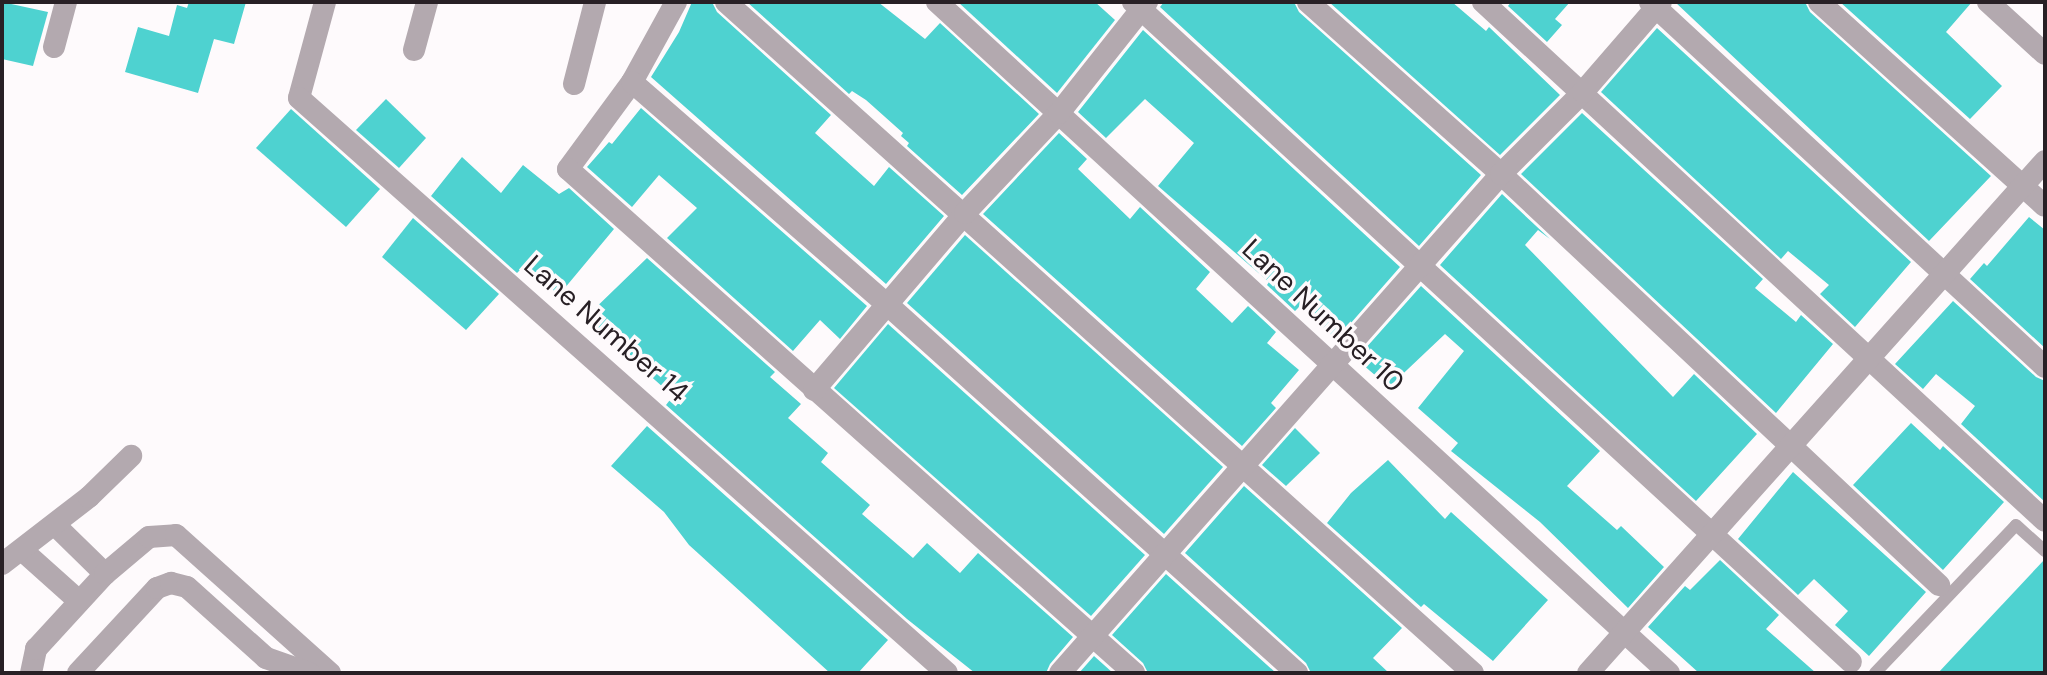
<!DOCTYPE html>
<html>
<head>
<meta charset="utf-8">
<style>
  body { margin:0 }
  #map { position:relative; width:2047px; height:675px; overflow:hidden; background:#fefafc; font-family:"DM Sans",sans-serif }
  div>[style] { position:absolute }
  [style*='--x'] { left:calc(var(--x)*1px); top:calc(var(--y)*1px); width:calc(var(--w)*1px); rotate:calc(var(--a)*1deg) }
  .building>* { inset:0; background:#4ed2d0 }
  .service>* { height:12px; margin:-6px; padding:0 6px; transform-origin:6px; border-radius:6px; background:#b3a9af }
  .minor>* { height:22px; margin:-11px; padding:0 11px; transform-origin:11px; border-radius:11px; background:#b3a9af }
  span { translate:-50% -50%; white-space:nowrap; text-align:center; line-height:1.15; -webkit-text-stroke:7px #fefafc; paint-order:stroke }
  .street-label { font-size:28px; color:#282025 }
  .frame { position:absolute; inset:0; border:4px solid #282025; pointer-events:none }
</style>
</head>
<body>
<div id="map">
  <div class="building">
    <i style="clip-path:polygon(2px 2px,48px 12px,33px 66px,2px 59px)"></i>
    <i style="clip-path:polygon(189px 2px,246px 2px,234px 44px,214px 39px,198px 93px,125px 72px,138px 27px,169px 36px,177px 5px,187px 8px)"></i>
    <i style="clip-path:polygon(692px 2px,712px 2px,717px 12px,831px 115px,815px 133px,874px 186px,889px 167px,944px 216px,886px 284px,651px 77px,679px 32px)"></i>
    <i style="clip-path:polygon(747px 2px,878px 2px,925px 39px,940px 23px,1039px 114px,962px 195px,907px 146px,909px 143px,901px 136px,903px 133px,866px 100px,852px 91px,849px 94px)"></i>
    <i style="clip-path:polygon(958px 2px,1095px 2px,1115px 20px,1057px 93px)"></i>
    <i style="clip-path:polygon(1164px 2px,1294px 2px,1299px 12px,1481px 175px,1419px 246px,1160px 7px)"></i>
    <i style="clip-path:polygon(1329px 2px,1452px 2px,1486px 31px,1489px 27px,1560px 95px,1500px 155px)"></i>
    <i style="clip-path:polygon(1511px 2px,1570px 2px,1555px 19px,1562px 25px,1547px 42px,1508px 6px)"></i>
    <i style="clip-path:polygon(1675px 2px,1805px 2px,1810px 12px,1991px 176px,1929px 241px)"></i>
    <i style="clip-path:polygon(1840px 2px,1972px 2px,1946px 32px,2002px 86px,1970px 119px)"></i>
    <i style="clip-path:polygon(1657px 28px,1911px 262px,1855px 327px,1820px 294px,1829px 285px,1788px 251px,1781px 259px,1601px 92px)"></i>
    <i style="clip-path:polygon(1143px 30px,1400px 267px,1336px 340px,1301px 305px,1295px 311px,1267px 285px,1269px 282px,1158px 186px,1194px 143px,1145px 99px,1106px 138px,1078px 112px)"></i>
    <i style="clip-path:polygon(386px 99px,426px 138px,399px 168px,356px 130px)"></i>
    <i style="clip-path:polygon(641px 108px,867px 306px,840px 339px,820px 320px,793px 351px,667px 238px,697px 208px,659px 175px,632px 207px,587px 167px,609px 142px,612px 144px)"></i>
    <i style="clip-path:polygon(291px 109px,380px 189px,346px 227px,256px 148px)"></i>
    <i style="clip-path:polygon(1582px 113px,1763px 279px,1755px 288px,1796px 322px,1801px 315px,1833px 344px,1776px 413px,1521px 174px)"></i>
    <i style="clip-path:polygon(1059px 133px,1087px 159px,1078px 169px,1130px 219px,1140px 207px,1210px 272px,1196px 289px,1232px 323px,1248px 306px,1276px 332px,1267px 343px,1299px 370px,1271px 403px,1276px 408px,1242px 446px,983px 214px)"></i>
    <i style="clip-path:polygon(462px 157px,501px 193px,523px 165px,559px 194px,569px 188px,614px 229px,559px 295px,524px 266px,517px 273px,431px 196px)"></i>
    <i style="clip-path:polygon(1502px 194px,1550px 239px,1538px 230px,1525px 245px,1673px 397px,1694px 374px,1757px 434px,1696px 501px,1440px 265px)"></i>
    <i style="clip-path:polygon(2029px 217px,2045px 230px,2045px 348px,1970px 279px,1984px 263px,1987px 266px)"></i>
    <i style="clip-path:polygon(413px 218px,499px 294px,466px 330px,382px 257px)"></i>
    <i style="clip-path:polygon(965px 235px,1223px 467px,1164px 534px,907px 303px)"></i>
    <i style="clip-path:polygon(647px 258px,775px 372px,770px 377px,801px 404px,788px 418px,828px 453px,821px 462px,870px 505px,862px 514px,913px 558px,927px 543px,960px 573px,978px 553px,1073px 637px,1050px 664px,1046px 673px,975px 673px,907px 619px,666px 405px,673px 396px,585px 318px)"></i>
    <i style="clip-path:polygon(1421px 286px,1600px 451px,1567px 486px,1617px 530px,1621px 526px,1664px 567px,1628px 608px,1540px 522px,1451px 451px,1458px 443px,1418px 408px,1464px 351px,1445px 334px,1389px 387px,1356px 359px)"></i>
    <i style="clip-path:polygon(1953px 301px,2036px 377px,2045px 381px,2045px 502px,1961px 424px,1975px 406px,1936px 374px,1923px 389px,1895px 364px)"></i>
    <i style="clip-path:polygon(888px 324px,1145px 555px,1091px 616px,834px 388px)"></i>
    <i style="clip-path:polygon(1911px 423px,1940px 450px,1943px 446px,2004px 502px,1943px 570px,1853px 485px)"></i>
    <i style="clip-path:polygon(647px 426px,888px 640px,858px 673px,830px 673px,689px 545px,664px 512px,611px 466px)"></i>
    <i style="clip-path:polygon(1295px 428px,1320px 453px,1286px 486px,1262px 465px)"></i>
    <i style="clip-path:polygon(1388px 460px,1445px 519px,1451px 512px,1548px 600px,1493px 661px,1424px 604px,1421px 607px,1327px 523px,1351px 493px)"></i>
    <i style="clip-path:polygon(1793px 472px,1926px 592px,1869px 656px,1835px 625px,1848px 611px,1814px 579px,1798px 595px,1738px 539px)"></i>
    <i style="clip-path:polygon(1244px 486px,1402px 628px,1373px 658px,1389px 673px,1311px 673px,1306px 663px,1185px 553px)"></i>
    <i style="clip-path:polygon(1720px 560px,1779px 615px,1766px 629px,1816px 673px,1699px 673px,1648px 627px,1685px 586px,1690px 590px)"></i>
    <i style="clip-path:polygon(2045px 560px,2045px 673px,1938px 673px,2044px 560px)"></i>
    <i style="clip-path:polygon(1166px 574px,1276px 673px,1148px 673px,1143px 663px,1112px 635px)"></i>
    <i style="clip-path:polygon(1094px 656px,1113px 673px,1079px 673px)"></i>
  </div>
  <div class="service">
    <i style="--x:1875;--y:673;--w:204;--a:-46.4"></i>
    <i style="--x:2016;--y:525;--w:39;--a:42"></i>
  </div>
  <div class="minor">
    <i style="--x:325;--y:2;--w:99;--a:105.2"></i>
    <i style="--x:299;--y:98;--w:866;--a:41.58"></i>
    <i style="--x:676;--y:2;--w:91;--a:118.8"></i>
    <i style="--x:632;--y:82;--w:108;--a:126.3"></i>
    <i style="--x:568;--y:169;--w:758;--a:41.68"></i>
    <i style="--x:726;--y:2;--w:1004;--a:41.93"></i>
    <i style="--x:937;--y:2;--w:993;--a:42.51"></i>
    <i style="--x:1133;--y:2;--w:975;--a:42.59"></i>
    <i style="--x:1308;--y:2;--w:259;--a:41.7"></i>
    <i style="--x:1501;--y:174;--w:601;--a:43.18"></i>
    <i style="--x:1483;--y:2;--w:765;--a:42.72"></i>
    <i style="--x:1650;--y:2;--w:538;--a:42.74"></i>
    <i style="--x:1819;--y:2;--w:304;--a:42.1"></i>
    <i style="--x:1988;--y:2;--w:77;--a:42.4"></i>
    <i style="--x:54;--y:47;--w:47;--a:-75.1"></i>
    <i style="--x:414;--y:50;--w:50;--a:-74.8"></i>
    <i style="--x:632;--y:82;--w:341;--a:41.1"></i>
    <i style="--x:889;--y:306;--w:549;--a:41.97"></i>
    <i style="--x:574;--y:84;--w:85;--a:-75.6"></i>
    <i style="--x:814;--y:390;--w:233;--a:-49.5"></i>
    <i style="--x:965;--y:213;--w:137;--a:-46.8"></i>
    <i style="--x:1059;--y:113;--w:142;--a:-51.6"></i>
    <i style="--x:55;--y:525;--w:70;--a:44.4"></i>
    <i style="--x:23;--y:551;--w:75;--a:41.8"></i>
    <i style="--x:2;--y:564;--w:110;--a:-37.6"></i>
    <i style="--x:89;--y:497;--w:59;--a:-44.3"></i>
    <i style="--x:31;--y:673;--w:25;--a:-78"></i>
    <i style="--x:36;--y:649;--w:102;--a:-47.4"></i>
    <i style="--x:105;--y:574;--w:57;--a:-40.1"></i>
    <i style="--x:149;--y:537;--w:27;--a:-4"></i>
    <i style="--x:176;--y:535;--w:207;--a:41.9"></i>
    <i style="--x:78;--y:673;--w:116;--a:-47.1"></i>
    <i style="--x:157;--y:588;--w:15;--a:-20"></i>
    <i style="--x:171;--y:583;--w:16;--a:14"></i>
    <i style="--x:187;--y:587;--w:106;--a:41.9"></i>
    <i style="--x:266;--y:658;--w:46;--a:19.2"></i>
    <i style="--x:1060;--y:673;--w:666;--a:-48.53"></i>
    <i style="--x:1501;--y:174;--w:116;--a:-45"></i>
    <i style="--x:1583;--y:92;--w:119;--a:-49.1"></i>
    <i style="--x:1588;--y:673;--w:686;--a:-48.25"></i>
  </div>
  <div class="street-label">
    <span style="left:1323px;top:316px;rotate:43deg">Lane Number 10</span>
    <span style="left:606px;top:329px;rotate:41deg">Lane Number 14</span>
  </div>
  <div class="frame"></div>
</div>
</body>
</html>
